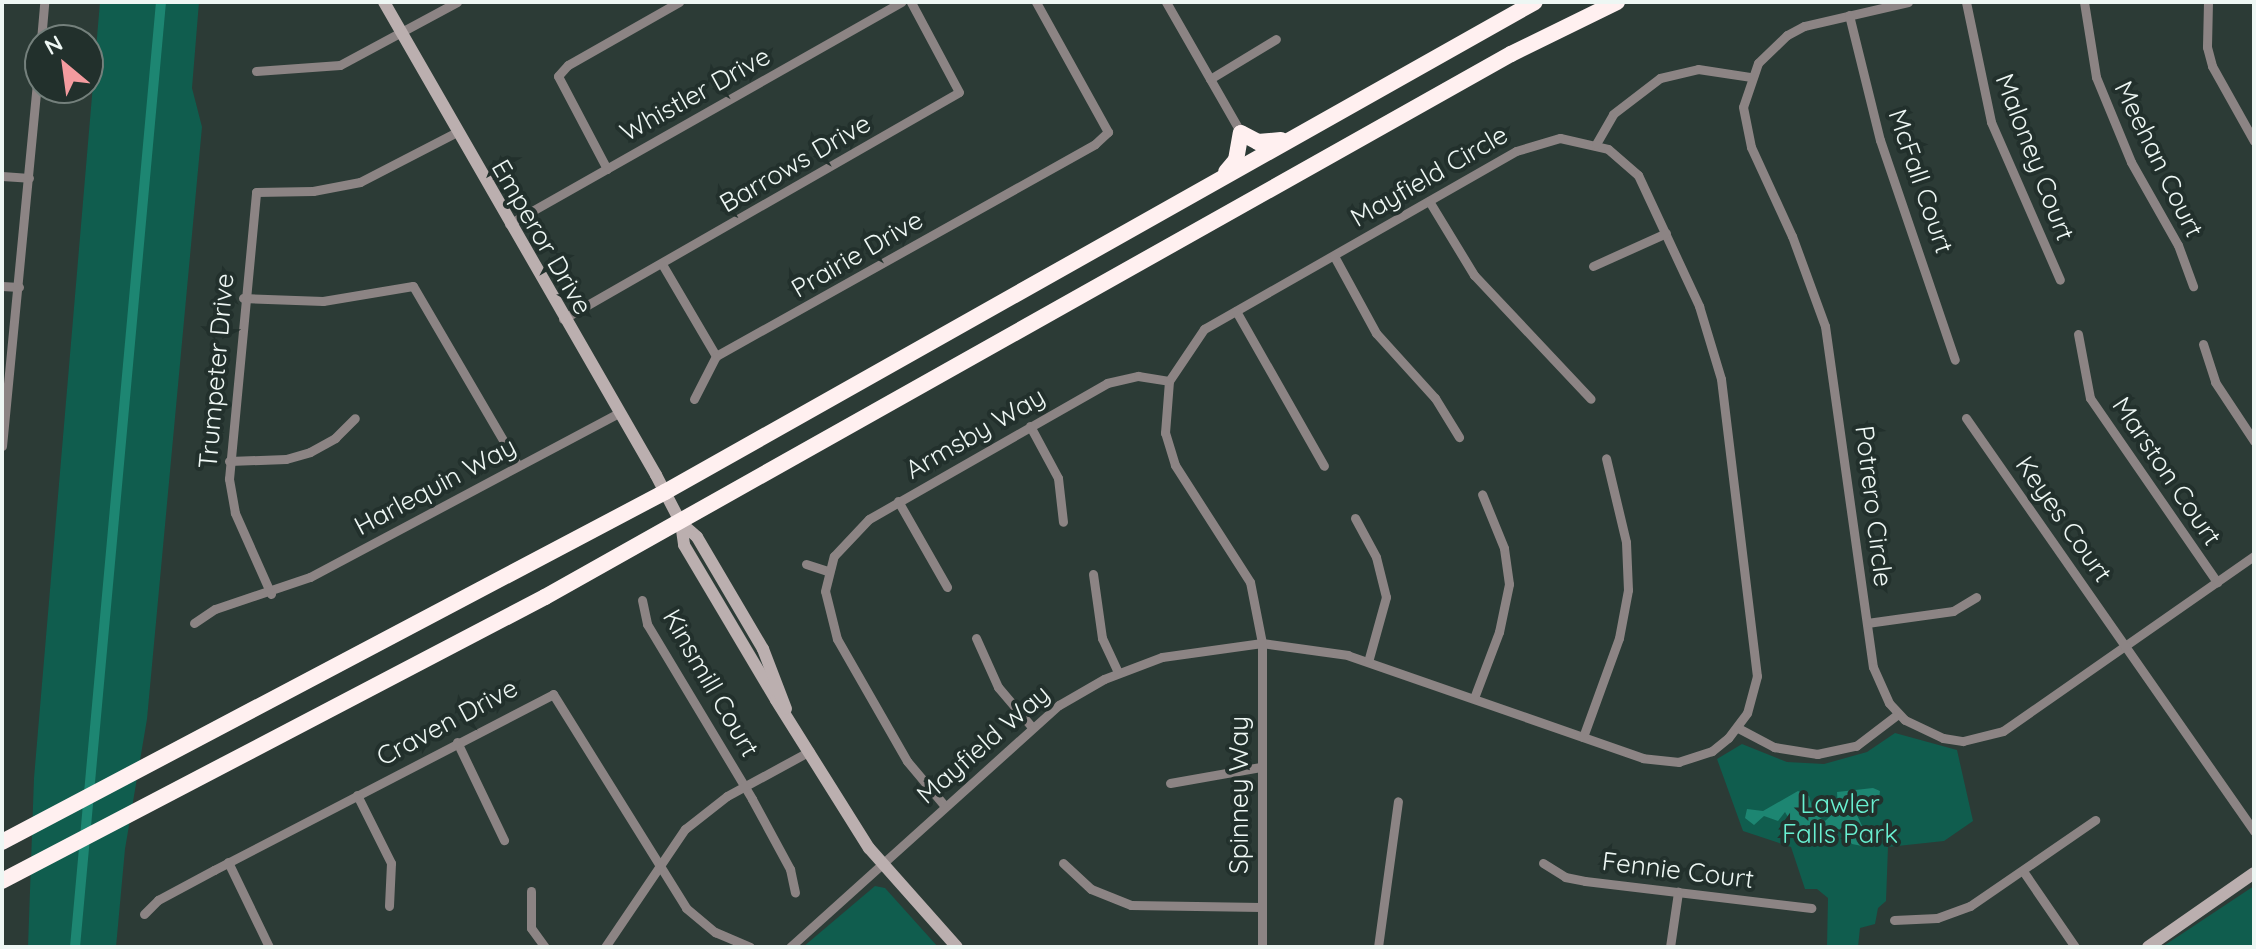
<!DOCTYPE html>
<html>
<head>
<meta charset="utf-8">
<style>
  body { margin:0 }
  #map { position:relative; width:2256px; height:949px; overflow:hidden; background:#2c3b36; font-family:Quicksand,sans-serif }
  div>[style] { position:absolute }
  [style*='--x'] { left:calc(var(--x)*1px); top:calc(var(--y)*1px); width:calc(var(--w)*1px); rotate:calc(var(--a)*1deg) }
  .green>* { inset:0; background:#105d4e }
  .water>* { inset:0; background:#1d8672 }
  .canal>* { height:10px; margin:-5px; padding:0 5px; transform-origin:5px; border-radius:5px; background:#1d8672 }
  .street>* { height:9px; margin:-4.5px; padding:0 4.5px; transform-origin:4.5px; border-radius:4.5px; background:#8c8484 }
  .secondary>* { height:12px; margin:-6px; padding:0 6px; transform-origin:6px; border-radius:6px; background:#bbafaf }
  .highway>* { height:16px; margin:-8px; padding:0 8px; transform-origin:8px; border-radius:8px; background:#fff0f0 }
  span { translate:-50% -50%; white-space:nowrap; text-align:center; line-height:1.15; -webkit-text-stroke:8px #22302c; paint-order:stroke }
  .street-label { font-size:26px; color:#eef7f4 }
  .park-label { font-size:26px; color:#69f0d1 }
  .frame { position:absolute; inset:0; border:4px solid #eef7f4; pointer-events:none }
  .north { position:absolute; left:24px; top:24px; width:80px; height:80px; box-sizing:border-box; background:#22302c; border:2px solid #74807c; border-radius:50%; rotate:331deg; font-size:22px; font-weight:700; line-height:32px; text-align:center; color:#eef7f4 }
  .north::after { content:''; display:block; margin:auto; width:28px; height:36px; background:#f49b9f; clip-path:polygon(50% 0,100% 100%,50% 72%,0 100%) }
</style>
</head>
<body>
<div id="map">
  <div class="green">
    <i style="clip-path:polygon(100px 2px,199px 2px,192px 88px,202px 127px,147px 719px,125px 849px,116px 947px,28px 947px,34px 778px)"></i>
    <i style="clip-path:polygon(1895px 733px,1957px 750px,1973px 821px,1944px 841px,1888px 847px,1886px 901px,1878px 908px,1875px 924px,1860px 928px,1858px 947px,1827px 947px,1828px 898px,1817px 889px,1805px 889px,1791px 847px,1743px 831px,1717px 759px,1742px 744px,1787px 762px,1824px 764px,1867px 752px)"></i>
    <i style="clip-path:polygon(875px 886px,885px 888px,938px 947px,803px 947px)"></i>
    <i style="clip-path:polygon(2254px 886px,2254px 947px,2162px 947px)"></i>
  </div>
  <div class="water">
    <i style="clip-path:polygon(1873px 788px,1880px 791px,1879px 799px,1856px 813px,1866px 834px,1862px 846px,1852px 844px,1838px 829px,1821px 834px,1812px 829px,1796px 831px,1785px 812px,1778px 821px,1764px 816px,1754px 825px,1745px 818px,1747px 809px,1763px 811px,1798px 791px,1809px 796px,1814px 814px,1825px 821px,1838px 809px,1837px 792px)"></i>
  </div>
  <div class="canal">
    <i style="--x:75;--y:947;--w:949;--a:-84.8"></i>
  </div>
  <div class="street">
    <i style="--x:1166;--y:2;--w:151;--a:60.2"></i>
    <i style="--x:1908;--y:2;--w:107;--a:167"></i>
    <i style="--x:1804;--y:26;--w:19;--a:152"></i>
    <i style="--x:1787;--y:35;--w:40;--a:136"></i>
    <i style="--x:1758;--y:63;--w:46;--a:108.8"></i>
    <i style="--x:1743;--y:107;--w:41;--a:78.7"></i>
    <i style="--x:1751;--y:147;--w:98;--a:65.3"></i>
    <i style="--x:1792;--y:236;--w:96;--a:69.9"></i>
    <i style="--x:1825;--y:326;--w:344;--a:82"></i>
    <i style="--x:1873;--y:667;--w:39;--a:66"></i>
    <i style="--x:1889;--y:703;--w:23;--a:47"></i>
    <i style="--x:1905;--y:720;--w:42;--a:25.3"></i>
    <i style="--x:1943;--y:738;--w:20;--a:9"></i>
    <i style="--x:1963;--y:741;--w:41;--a:-14"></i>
    <i style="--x:2003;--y:731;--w:306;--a:-34.9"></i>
    <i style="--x:1966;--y:2;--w:123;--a:78.2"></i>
    <i style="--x:1991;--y:122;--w:172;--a:66.4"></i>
    <i style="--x:2084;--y:2;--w:76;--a:80.9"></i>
    <i style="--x:2096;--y:77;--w:92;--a:67.6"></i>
    <i style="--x:2131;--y:162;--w:95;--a:60.5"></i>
    <i style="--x:2178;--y:245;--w:44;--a:69.9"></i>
    <i style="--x:2208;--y:2;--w:45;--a:91.3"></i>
    <i style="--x:2207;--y:47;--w:20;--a:75"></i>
    <i style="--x:2212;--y:66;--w:86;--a:60.8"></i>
    <i style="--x:1849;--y:15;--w:129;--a:76.1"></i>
    <i style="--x:1880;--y:140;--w:232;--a:71.2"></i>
    <i style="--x:41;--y:40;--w:38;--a:-85"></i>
    <i style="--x:256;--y:71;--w:84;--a:-4.1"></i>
    <i style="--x:340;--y:65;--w:133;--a:-28.3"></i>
    <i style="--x:1210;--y:79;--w:77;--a:-31.2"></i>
    <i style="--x:1560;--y:138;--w:49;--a:12.9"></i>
    <i style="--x:1608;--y:149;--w:40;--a:41"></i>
    <i style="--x:1638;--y:175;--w:145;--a:65"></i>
    <i style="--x:1699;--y:306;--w:76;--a:73.2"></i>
    <i style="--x:1721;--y:379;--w:299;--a:83.1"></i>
    <i style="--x:1757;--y:676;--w:38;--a:105"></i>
    <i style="--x:1747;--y:713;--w:31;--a:127"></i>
    <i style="--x:1728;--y:738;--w:21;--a:141"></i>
    <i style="--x:1712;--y:751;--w:35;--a:162"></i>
    <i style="--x:1679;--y:762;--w:36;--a:-174"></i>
    <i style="--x:1643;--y:758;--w:312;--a:-160.8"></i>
    <i style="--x:1348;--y:655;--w:87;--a:-172.1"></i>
    <i style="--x:1262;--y:643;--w:62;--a:-101.1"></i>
    <i style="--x:1250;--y:582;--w:139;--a:-122.7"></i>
    <i style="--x:1175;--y:465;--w:34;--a:-107"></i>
    <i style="--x:1165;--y:433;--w:52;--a:-85.6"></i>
    <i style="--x:1169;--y:381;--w:63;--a:-56.1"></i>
    <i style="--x:1204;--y:329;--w:359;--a:-29.7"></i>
    <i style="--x:1516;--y:151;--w:46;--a:-16.5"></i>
    <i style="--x:1596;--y:144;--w:34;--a:-60"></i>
    <i style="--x:1613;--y:114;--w:59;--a:-37.5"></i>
    <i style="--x:1660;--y:78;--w:39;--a:-13"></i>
    <i style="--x:1698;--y:69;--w:54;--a:8.6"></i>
    <i style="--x:607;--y:169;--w:105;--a:-117.8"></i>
    <i style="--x:558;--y:76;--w:15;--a:-48"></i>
    <i style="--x:568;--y:65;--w:128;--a:-29.6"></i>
    <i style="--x:2;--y:176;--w:27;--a:4"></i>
    <i style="--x:1429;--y:201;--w:87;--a:58.7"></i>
    <i style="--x:1474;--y:275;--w:170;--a:46.7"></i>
    <i style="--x:509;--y:224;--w:451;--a:-29.5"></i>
    <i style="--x:1334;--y:256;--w:88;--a:61.4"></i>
    <i style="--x:1376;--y:333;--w:88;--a:47.8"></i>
    <i style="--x:1435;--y:398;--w:46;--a:58.4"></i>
    <i style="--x:662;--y:264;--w:107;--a:59.6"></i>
    <i style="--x:716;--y:356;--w:434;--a:-29.2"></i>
    <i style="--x:1095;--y:144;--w:18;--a:-43"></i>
    <i style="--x:1108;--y:132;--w:149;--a:-119"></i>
    <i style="--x:1593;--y:266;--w:80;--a:-24.3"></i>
    <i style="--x:2;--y:286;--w:17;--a:3"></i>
    <i style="--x:243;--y:298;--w:80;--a:2.1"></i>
    <i style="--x:323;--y:301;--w:91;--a:-9.5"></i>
    <i style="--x:413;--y:286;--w:208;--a:59.7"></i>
    <i style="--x:1236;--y:311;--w:178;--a:60.4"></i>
    <i style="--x:563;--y:319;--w:456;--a:-29.8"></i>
    <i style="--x:959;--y:92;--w:102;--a:-118.1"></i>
    <i style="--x:2078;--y:334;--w:65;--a:79.4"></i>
    <i style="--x:2090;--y:398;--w:224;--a:55.4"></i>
    <i style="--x:2203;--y:344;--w:40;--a:72"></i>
    <i style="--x:2215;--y:382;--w:71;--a:56.5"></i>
    <i style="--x:694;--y:399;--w:48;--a:-62.9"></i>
    <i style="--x:1966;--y:418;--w:504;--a:55.11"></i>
    <i style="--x:1030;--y:426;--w:59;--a:61.7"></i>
    <i style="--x:1058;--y:478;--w:44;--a:83.5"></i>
    <i style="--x:2;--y:446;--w:397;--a:-84.5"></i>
    <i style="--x:229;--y:461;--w:57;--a:-2"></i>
    <i style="--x:286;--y:459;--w:25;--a:-16"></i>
    <i style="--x:310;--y:452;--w:29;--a:-29"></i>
    <i style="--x:335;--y:438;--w:28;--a:-45"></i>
    <i style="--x:898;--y:501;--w:99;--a:60.3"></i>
    <i style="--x:1355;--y:518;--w:44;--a:61.7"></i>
    <i style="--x:1376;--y:557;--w:41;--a:76"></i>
    <i style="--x:1386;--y:597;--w:67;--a:105.5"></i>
    <i style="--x:806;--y:564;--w:23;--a:18"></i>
    <i style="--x:1093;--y:574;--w:65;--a:82"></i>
    <i style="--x:1102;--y:638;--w:38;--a:65"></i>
    <i style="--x:271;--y:594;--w:89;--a:-114"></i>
    <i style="--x:235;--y:513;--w:35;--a:-100"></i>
    <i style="--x:229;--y:479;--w:288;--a:-84.6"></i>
    <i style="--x:256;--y:192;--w:57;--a:-1"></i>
    <i style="--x:313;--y:191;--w:48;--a:-10.8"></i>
    <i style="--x:360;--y:182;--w:109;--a:-27.3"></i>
    <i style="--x:642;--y:600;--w:25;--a:78"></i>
    <i style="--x:647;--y:624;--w:204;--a:59"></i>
    <i style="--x:752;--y:799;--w:80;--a:61.5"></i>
    <i style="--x:790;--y:869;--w:24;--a:78"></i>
    <i style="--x:194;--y:623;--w:25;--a:-34"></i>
    <i style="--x:215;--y:609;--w:100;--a:-18.6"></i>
    <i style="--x:310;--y:577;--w:349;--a:-28"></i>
    <i style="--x:1867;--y:623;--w:87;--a:-7.9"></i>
    <i style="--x:1953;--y:611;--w:27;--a:-31"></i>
    <i style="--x:976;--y:638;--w:54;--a:65.8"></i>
    <i style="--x:998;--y:687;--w:51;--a:49.8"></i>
    <i style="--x:1474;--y:698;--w:71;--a:-69.3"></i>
    <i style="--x:1499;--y:632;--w:49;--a:-78.2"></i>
    <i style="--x:1509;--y:584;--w:36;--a:-98"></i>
    <i style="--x:1504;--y:548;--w:58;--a:-112.2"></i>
    <i style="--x:1738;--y:728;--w:41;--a:27.8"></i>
    <i style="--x:1774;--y:747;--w:44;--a:9.2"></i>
    <i style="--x:1817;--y:754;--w:40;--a:-12"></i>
    <i style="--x:1856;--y:746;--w:53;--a:-37.3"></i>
    <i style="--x:1583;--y:737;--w:105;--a:-70"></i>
    <i style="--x:1619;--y:638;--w:49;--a:-79.4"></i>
    <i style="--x:1628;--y:590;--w:48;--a:-92.4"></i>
    <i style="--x:1626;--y:542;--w:86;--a:-103.4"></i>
    <i style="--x:457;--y:742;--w:109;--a:64.4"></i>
    <i style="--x:1170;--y:783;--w:92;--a:-10"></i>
    <i style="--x:357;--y:795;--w:76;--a:63.4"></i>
    <i style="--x:391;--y:863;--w:43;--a:92.7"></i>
    <i style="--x:944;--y:805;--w:57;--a:-130.1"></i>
    <i style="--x:907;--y:761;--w:141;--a:-119.8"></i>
    <i style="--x:837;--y:639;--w:49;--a:-104"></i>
    <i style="--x:825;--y:591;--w:36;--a:-76"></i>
    <i style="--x:834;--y:556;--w:51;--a:-46.6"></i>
    <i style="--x:869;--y:519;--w:274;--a:-29.7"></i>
    <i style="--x:1107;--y:383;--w:32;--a:-13"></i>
    <i style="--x:1138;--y:376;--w:31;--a:9"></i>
    <i style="--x:228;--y:862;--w:94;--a:64.2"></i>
    <i style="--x:1063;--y:863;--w:38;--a:43"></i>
    <i style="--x:1091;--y:889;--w:43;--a:21.8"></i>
    <i style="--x:1131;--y:905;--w:130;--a:0.9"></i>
    <i style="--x:1543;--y:863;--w:26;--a:32"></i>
    <i style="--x:1565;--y:877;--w:20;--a:11"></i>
    <i style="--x:1585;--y:881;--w:228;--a:6.8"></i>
    <i style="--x:2023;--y:871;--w:92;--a:55.6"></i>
    <i style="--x:531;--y:891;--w:37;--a:90"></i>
    <i style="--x:531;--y:928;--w:24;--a:54"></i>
    <i style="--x:144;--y:914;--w:20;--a:-45"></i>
    <i style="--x:158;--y:900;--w:64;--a:-28.2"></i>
    <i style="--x:214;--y:870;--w:382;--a:-27.4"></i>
    <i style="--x:553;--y:694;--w:252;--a:58.1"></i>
    <i style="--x:686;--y:908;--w:38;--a:40"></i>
    <i style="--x:715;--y:932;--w:38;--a:23"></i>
    <i style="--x:1894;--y:920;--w:43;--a:-2.7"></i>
    <i style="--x:1937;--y:918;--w:35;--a:-20"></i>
    <i style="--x:1970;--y:906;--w:152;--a:-34.5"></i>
    <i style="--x:605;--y:947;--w:143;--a:-55.9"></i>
    <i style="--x:685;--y:829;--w:53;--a:-38.2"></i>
    <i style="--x:727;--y:796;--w:94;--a:-28.5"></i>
    <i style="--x:790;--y:947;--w:362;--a:-42"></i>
    <i style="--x:1059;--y:705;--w:52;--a:-30"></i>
    <i style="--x:1104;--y:679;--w:62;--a:-20.8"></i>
    <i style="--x:1162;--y:657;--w:101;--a:-8"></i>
    <i style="--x:1262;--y:643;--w:304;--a:90"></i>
    <i style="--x:1378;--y:947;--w:147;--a:-82.2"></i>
    <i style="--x:1670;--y:947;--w:56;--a:-81.7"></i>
  </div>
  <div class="secondary">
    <i style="--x:384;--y:2;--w:546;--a:60.1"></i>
    <i style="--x:656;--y:475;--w:54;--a:62.5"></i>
    <i style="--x:681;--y:523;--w:22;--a:82"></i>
    <i style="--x:684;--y:545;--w:180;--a:59.3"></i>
    <i style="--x:776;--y:700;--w:175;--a:57.9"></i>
    <i style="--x:869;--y:848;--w:132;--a:48.4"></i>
    <i style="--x:681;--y:523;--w:21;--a:41"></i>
    <i style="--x:697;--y:537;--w:130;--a:59.5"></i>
    <i style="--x:763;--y:649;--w:64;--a:69"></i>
    <i style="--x:2148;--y:947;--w:129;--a:-34.9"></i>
  </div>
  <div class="highway">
    <i style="--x:1226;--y:172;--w:16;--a:-50"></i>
    <i style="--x:1236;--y:160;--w:27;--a:-80"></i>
    <i style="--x:1241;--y:133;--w:19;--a:28"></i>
    <i style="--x:1258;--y:142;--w:23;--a:-5"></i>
    <i style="--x:2;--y:842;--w:750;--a:-27.83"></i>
    <i style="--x:665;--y:492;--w:998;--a:-29.39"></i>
    <i style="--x:2;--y:881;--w:613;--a:-27.61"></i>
    <i style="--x:545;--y:597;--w:1108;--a:-29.34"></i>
    <i style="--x:1511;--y:54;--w:118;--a:-26.1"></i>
  </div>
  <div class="street-label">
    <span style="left:695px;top:94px;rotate:-29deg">Whistler Drive</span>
    <span style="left:2035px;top:157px;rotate:69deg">Maloney Court</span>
    <span style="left:2159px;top:159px;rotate:64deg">Meehan Court</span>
    <span style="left:795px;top:163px;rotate:-30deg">Barrows Drive</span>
    <span style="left:1429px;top:176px;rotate:-30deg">Mayfield Circle</span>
    <span style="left:1921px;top:181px;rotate:71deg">McFall Court</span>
    <span style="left:542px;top:237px;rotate:60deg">Emperor Drive</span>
    <span style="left:857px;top:254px;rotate:-30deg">Prairie Drive</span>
    <span style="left:216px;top:371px;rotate:-85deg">Trumpeter Drive</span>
    <span style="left:975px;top:433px;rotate:-30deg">Armsby Way</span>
    <span style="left:2167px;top:471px;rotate:56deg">Marston Court</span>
    <span style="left:435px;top:486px;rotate:-28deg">Harlequin Way</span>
    <span style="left:1874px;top:506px;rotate:83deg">Potrero Circle</span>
    <span style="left:2064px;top:519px;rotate:55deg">Keyes Court</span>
    <span style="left:711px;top:683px;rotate:60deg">Kinsmill Court</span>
    <span style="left:447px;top:722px;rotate:-28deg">Craven Drive</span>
    <span style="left:983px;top:744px;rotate:-41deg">Mayfield Way</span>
    <span style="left:1239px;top:795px;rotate:-90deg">Spinney Way</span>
    <span style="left:1678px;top:870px;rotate:7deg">Fennie Court</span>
  </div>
  <div class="park-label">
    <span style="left:1840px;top:819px">Lawler<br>Falls Park</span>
  </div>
  <div class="frame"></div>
  <div class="north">N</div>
</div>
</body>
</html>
